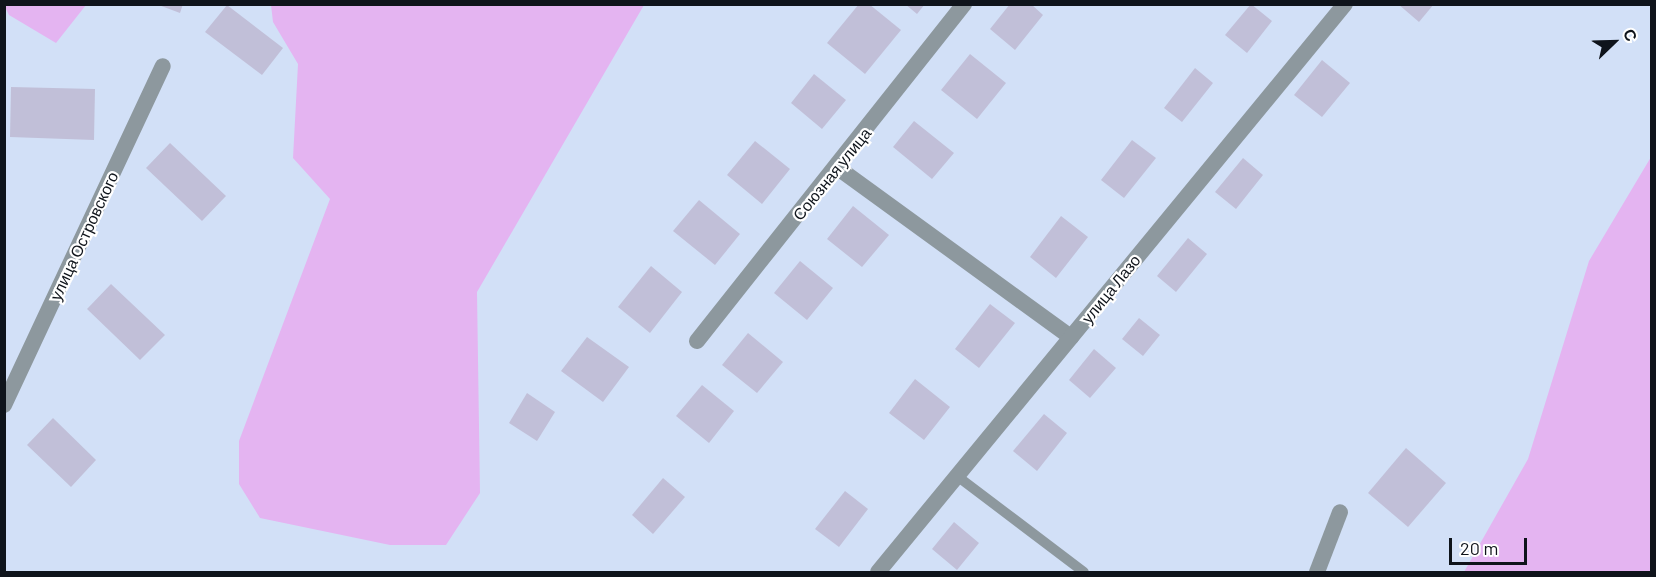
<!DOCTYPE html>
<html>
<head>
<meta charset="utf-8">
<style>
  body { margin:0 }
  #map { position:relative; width:1656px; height:577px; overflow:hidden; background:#d2e0f7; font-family:Barlow,sans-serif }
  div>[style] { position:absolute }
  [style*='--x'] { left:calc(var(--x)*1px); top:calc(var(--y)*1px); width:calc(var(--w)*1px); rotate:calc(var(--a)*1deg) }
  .green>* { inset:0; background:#e4b4f1 }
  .building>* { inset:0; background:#c1bfd8 }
  .service>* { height:10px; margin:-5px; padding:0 5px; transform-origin:5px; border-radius:5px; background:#8d989e }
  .minor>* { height:16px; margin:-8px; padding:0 8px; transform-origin:8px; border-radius:8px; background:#8d989e }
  span { translate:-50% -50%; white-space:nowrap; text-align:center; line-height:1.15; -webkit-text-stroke:4.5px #fff; paint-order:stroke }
  .street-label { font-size:16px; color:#0f141b }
  .frame { position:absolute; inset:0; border:6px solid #0f141b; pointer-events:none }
  .north { position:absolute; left:1584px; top:12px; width:60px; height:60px; -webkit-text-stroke:4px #fff; paint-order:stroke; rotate:67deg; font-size:16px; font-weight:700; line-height:24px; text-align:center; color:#0f141b }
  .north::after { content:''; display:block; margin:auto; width:21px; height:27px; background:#0f141b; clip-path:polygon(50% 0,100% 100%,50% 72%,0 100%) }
  .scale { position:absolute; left:1449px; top:538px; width:78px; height:27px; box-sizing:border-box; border:3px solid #0f141b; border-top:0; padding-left:8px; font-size:18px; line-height:21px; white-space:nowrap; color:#0f141b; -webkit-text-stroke:4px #fff; paint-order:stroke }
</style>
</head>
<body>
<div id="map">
  <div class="green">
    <i style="clip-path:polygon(4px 5px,5px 4px,86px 5px,56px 43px,9px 15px)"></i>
    <i style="clip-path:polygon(271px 5px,644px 5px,477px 292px,480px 493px,446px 545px,390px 545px,260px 518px,239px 484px,239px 441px,330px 199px,293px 158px,298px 64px,273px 22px)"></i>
    <i style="clip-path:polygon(1651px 157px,1651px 572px,1464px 572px,1528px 459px,1589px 261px)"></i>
  </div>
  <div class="building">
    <i style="clip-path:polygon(156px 4px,183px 4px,180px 13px)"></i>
    <i style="clip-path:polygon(859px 4px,869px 4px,901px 30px,865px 74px,827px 43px)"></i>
    <i style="clip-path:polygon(905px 4px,925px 4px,917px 14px)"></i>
    <i style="clip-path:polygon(1010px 4px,1031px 4px,1043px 15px,1015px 50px,990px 29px)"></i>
    <i style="clip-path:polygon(1251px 4px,1272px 21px,1247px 53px,1225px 35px)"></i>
    <i style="clip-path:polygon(1398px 4px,1434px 4px,1419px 22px)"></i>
    <i style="clip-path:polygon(227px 5px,283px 48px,262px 75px,205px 32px)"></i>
    <i style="clip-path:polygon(970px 54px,1006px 83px,977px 119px,941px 90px)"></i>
    <i style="clip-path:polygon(1322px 60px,1350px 83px,1322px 117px,1294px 95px)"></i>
    <i style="clip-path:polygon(1195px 68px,1213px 83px,1182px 122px,1164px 108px)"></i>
    <i style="clip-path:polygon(814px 74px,846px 100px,822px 129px,791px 103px)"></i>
    <i style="clip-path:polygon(11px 87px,95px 89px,94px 140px,10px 137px)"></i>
    <i style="clip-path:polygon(914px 121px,954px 153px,932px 179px,893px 147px)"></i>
    <i style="clip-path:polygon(1132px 140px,1156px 158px,1124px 198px,1101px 180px)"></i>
    <i style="clip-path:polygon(755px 141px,790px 169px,762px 204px,727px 175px)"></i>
    <i style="clip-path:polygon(170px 143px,226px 196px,202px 221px,146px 168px)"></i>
    <i style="clip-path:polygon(1243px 158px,1263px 175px,1236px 209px,1215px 192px)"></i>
    <i style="clip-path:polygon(699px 200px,740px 234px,715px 265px,673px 231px)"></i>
    <i style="clip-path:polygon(853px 206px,889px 235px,862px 267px,827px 239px)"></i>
    <i style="clip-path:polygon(1061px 216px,1088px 237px,1056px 278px,1030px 257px)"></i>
    <i style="clip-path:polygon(1188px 238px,1207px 254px,1176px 292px,1157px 276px)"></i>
    <i style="clip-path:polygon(800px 261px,833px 288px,807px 320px,774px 293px)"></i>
    <i style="clip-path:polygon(651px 266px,682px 292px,650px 333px,618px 307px)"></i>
    <i style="clip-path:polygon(111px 284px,165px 335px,140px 360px,87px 309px)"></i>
    <i style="clip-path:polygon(990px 304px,1015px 323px,979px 368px,955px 349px)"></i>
    <i style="clip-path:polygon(1139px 318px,1160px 335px,1143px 356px,1122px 339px)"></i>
    <i style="clip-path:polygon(748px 333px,783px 362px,757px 393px,722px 365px)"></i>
    <i style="clip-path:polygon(587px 337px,629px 367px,603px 402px,561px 371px)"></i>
    <i style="clip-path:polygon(1094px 349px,1116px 368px,1090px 398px,1069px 380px)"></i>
    <i style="clip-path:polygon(915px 379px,950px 407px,924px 440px,889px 413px)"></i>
    <i style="clip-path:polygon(702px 385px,734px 411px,709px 443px,676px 416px)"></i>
    <i style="clip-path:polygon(527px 393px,555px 412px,537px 441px,509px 423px)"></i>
    <i style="clip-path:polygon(1044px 414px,1067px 433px,1037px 471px,1013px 451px)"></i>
    <i style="clip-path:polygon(53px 418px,96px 460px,71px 487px,27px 445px)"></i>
    <i style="clip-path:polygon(1406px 448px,1446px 483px,1408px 527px,1368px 493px)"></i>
    <i style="clip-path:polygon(663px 478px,685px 497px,653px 534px,632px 515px)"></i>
    <i style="clip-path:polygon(845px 491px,868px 509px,839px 547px,815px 529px)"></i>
    <i style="clip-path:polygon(954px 522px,979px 543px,957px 570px,932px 549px)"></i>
  </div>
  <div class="service">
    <i style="--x:957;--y:476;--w:159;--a:37.1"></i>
  </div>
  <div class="minor">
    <i style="--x:838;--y:168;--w:288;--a:36"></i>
    <i style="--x:697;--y:341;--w:430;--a:-51.6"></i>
    <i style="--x:4;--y:405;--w:374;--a:-64.9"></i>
    <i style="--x:878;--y:572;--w:735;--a:-50.57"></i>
    <i style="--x:1317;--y:572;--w:64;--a:-69"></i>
  </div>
  <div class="street-label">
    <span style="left:832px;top:174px;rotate:-51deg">Союзная улица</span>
    <span style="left:84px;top:236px;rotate:-65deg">улица Островского</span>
    <span style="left:1111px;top:289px;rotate:-51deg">улица Лазо</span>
  </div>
  <div class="frame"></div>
  <div class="north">С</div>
  <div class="scale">20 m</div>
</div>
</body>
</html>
